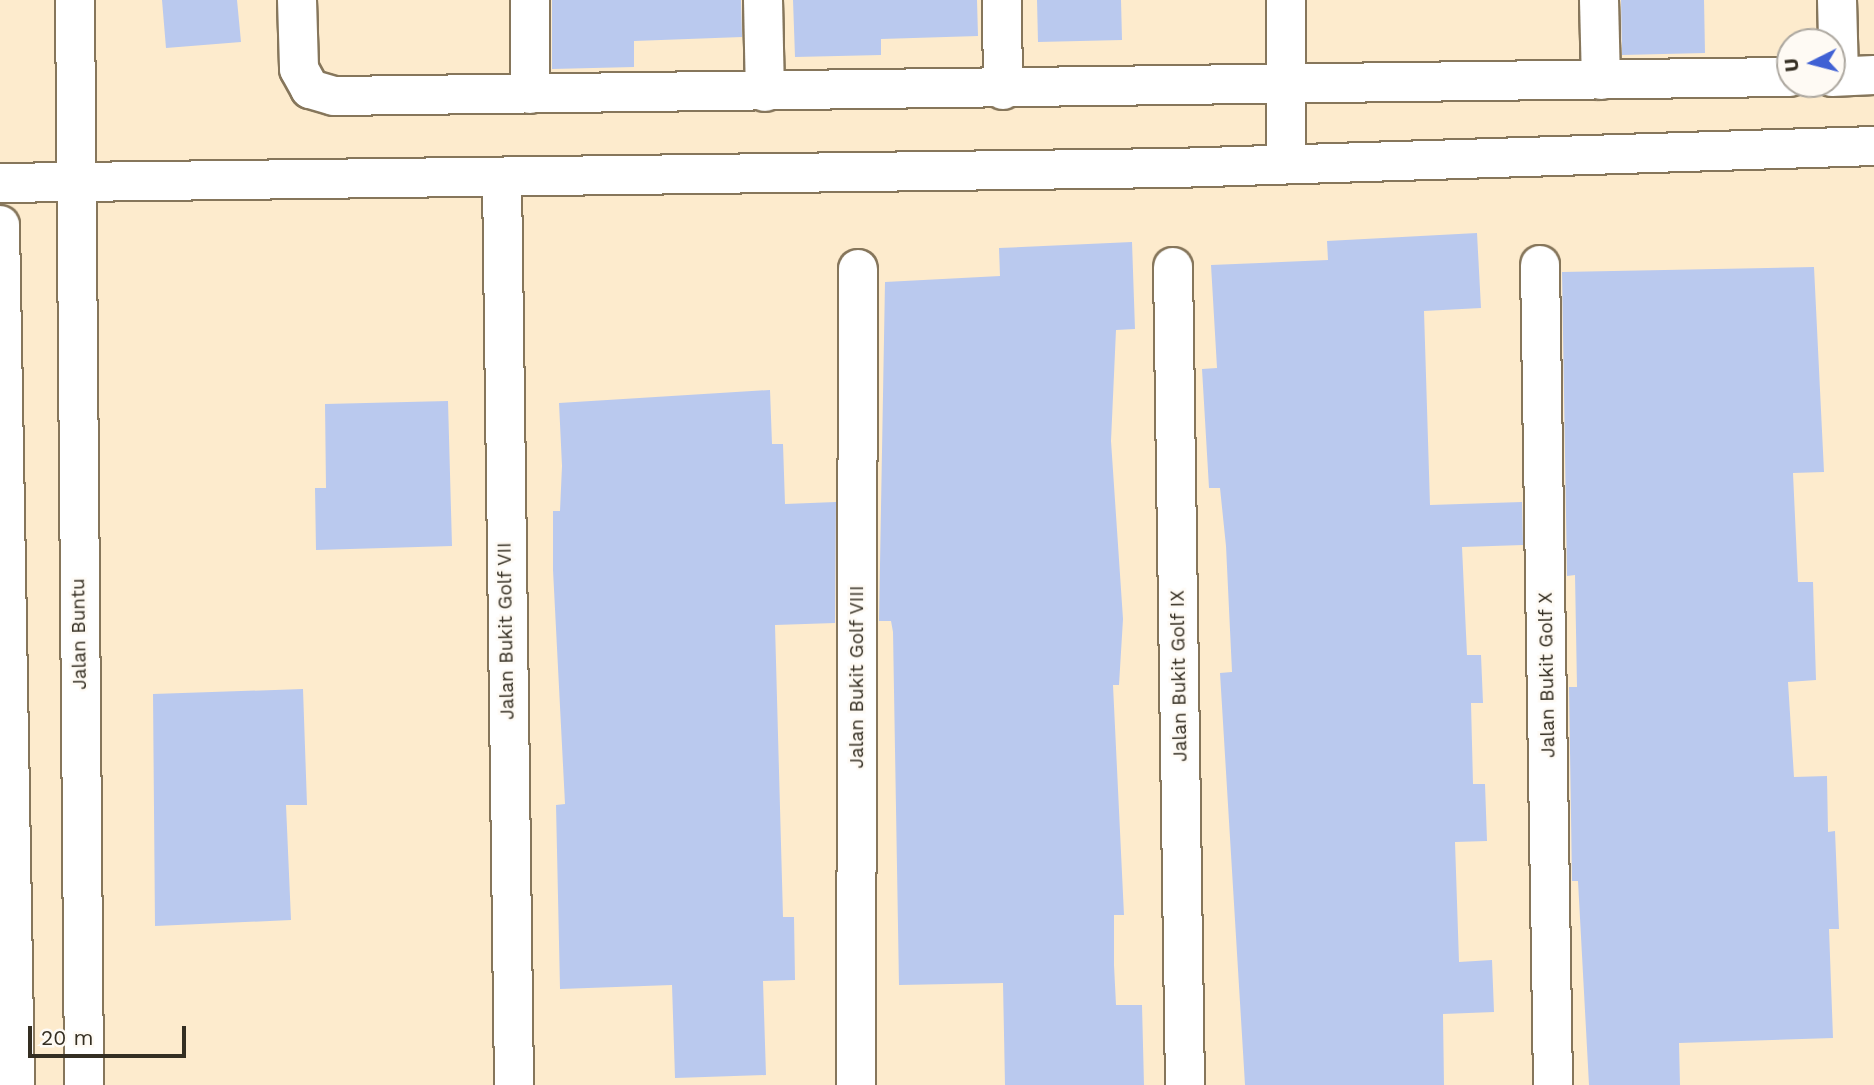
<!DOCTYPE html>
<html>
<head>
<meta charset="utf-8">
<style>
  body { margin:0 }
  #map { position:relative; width:1874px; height:1085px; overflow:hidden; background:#fdebcd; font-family:"Work Sans",sans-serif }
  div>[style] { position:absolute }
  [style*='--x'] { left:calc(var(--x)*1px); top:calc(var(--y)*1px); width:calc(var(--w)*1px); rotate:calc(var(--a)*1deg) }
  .building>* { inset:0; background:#bac9ee }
  .roads { filter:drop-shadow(2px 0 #86765b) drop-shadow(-2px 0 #86765b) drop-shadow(0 2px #86765b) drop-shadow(0 -2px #86765b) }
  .minor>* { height:38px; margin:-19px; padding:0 19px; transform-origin:19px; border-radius:19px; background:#fff }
  .tertiary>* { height:38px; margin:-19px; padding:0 19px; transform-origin:19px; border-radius:19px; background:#fff }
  span { translate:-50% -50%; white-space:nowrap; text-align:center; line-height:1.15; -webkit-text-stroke:5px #fefaf4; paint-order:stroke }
  .street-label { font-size:19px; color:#342e22 }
  .north { position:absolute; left:1776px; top:28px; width:70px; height:70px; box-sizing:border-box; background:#fefaf4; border:2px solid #ada8a0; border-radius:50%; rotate:264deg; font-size:19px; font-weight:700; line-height:28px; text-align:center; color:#342e22 }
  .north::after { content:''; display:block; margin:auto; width:24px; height:32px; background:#4061d4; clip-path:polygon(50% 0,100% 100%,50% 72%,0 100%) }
  .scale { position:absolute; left:28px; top:1026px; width:158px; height:32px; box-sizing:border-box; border:4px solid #342e22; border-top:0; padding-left:9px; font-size:21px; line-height:24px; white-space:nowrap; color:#342e22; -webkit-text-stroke:5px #fefaf4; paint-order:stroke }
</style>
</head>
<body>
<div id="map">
  <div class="building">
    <i style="clip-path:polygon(162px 0,237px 0,241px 42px,166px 48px)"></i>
    <i style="clip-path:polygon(552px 0,741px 0,742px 37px,634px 41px,634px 67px,552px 69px)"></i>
    <i style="clip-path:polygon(793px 0,977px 0,978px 36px,881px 39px,881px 55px,795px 57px)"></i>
    <i style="clip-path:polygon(1037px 0,1121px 0,1122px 40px,1038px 42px)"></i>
    <i style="clip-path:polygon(1621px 0,1704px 0,1705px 53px,1622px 55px)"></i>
    <i style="clip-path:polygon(1477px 233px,1481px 308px,1424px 311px,1430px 505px,1522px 502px,1523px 545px,1462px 547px,1467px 655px,1481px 655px,1483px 703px,1471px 703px,1473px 784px,1485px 784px,1487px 841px,1455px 842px,1459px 962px,1492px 960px,1494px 1012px,1443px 1014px,1444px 1085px,1245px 1085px,1220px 673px,1232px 672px,1226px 546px,1220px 488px,1209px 488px,1202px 369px,1217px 368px,1211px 265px,1328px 260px,1327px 241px)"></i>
    <i style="clip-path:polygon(1132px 242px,1135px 329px,1116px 330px,1111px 441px,1123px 619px,1119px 685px,1113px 685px,1124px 915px,1114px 915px,1114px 965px,1116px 1005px,1142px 1005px,1144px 1085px,1005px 1085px,1003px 983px,899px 985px,893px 632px,891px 621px,879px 621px,885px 282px,1000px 276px,999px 248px)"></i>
    <i style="clip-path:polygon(1814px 267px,1824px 472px,1793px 473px,1798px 582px,1813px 582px,1816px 680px,1788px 682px,1794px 777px,1827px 776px,1828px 832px,1835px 831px,1839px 929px,1829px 929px,1833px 1038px,1679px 1043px,1680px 1085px,1589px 1085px,1578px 881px,1572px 881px,1569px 687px,1577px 687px,1575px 575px,1567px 576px,1562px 272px)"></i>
    <i style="clip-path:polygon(770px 390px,772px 444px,783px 444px,785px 504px,836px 502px,835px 623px,775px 625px,783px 917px,794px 917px,795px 980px,763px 981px,766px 1075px,675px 1078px,672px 985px,560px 989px,556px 805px,565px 804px,553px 570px,553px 511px,560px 511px,562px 466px,559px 403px)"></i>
    <i style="clip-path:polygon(448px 401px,452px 546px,316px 550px,315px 488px,326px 488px,325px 404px)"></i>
    <i style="clip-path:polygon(303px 689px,307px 805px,286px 805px,291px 920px,155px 926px,153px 694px)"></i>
  </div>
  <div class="roads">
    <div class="minor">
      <i style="--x:297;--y:0;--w:69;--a:88.3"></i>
      <i style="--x:299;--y:69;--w:23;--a:61"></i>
      <i style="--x:310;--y:89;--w:25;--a:16"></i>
      <i style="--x:334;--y:96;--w:1456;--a:-0.75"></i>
      <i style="--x:530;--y:0;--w:94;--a:90"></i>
      <i style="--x:763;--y:0;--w:92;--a:88.8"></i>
      <i style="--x:1002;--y:0;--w:90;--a:89.4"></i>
      <i style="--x:1286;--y:0;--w:164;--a:90"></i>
      <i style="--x:1599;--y:0;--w:80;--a:88.6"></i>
      <i style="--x:1837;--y:0;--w:76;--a:88.5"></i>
      <i style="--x:1832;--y:77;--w:42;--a:-2.7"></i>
      <i style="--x:502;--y:178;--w:907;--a:89.24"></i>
      <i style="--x:74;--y:182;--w:1101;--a:-0.73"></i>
      <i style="--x:1175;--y:168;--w:699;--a:-1.8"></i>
      <i style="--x:1540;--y:265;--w:820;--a:89.09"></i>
      <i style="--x:1173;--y:267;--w:818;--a:89.16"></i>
      <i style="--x:856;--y:1085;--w:816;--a:-89.86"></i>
    </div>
    <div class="tertiary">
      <i style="--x:75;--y:0;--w:1085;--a:89.52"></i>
      <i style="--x:0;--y:183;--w:74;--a:-0.8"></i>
      <i style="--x:0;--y:225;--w:860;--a:89"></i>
    </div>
  </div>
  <div class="street-label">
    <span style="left:506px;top:631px;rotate:-91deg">Jalan Bukit Golf VII</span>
    <span style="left:79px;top:634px;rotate:-91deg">Jalan Buntu</span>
    <span style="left:1547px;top:675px;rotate:-91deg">Jalan Bukit Golf X</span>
    <span style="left:1179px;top:676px;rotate:-91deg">Jalan Bukit Golf IX</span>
    <span style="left:857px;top:677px;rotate:-90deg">Jalan Bukit Golf VIII</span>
  </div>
  <div class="north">U</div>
  <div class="scale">20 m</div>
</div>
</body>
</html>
